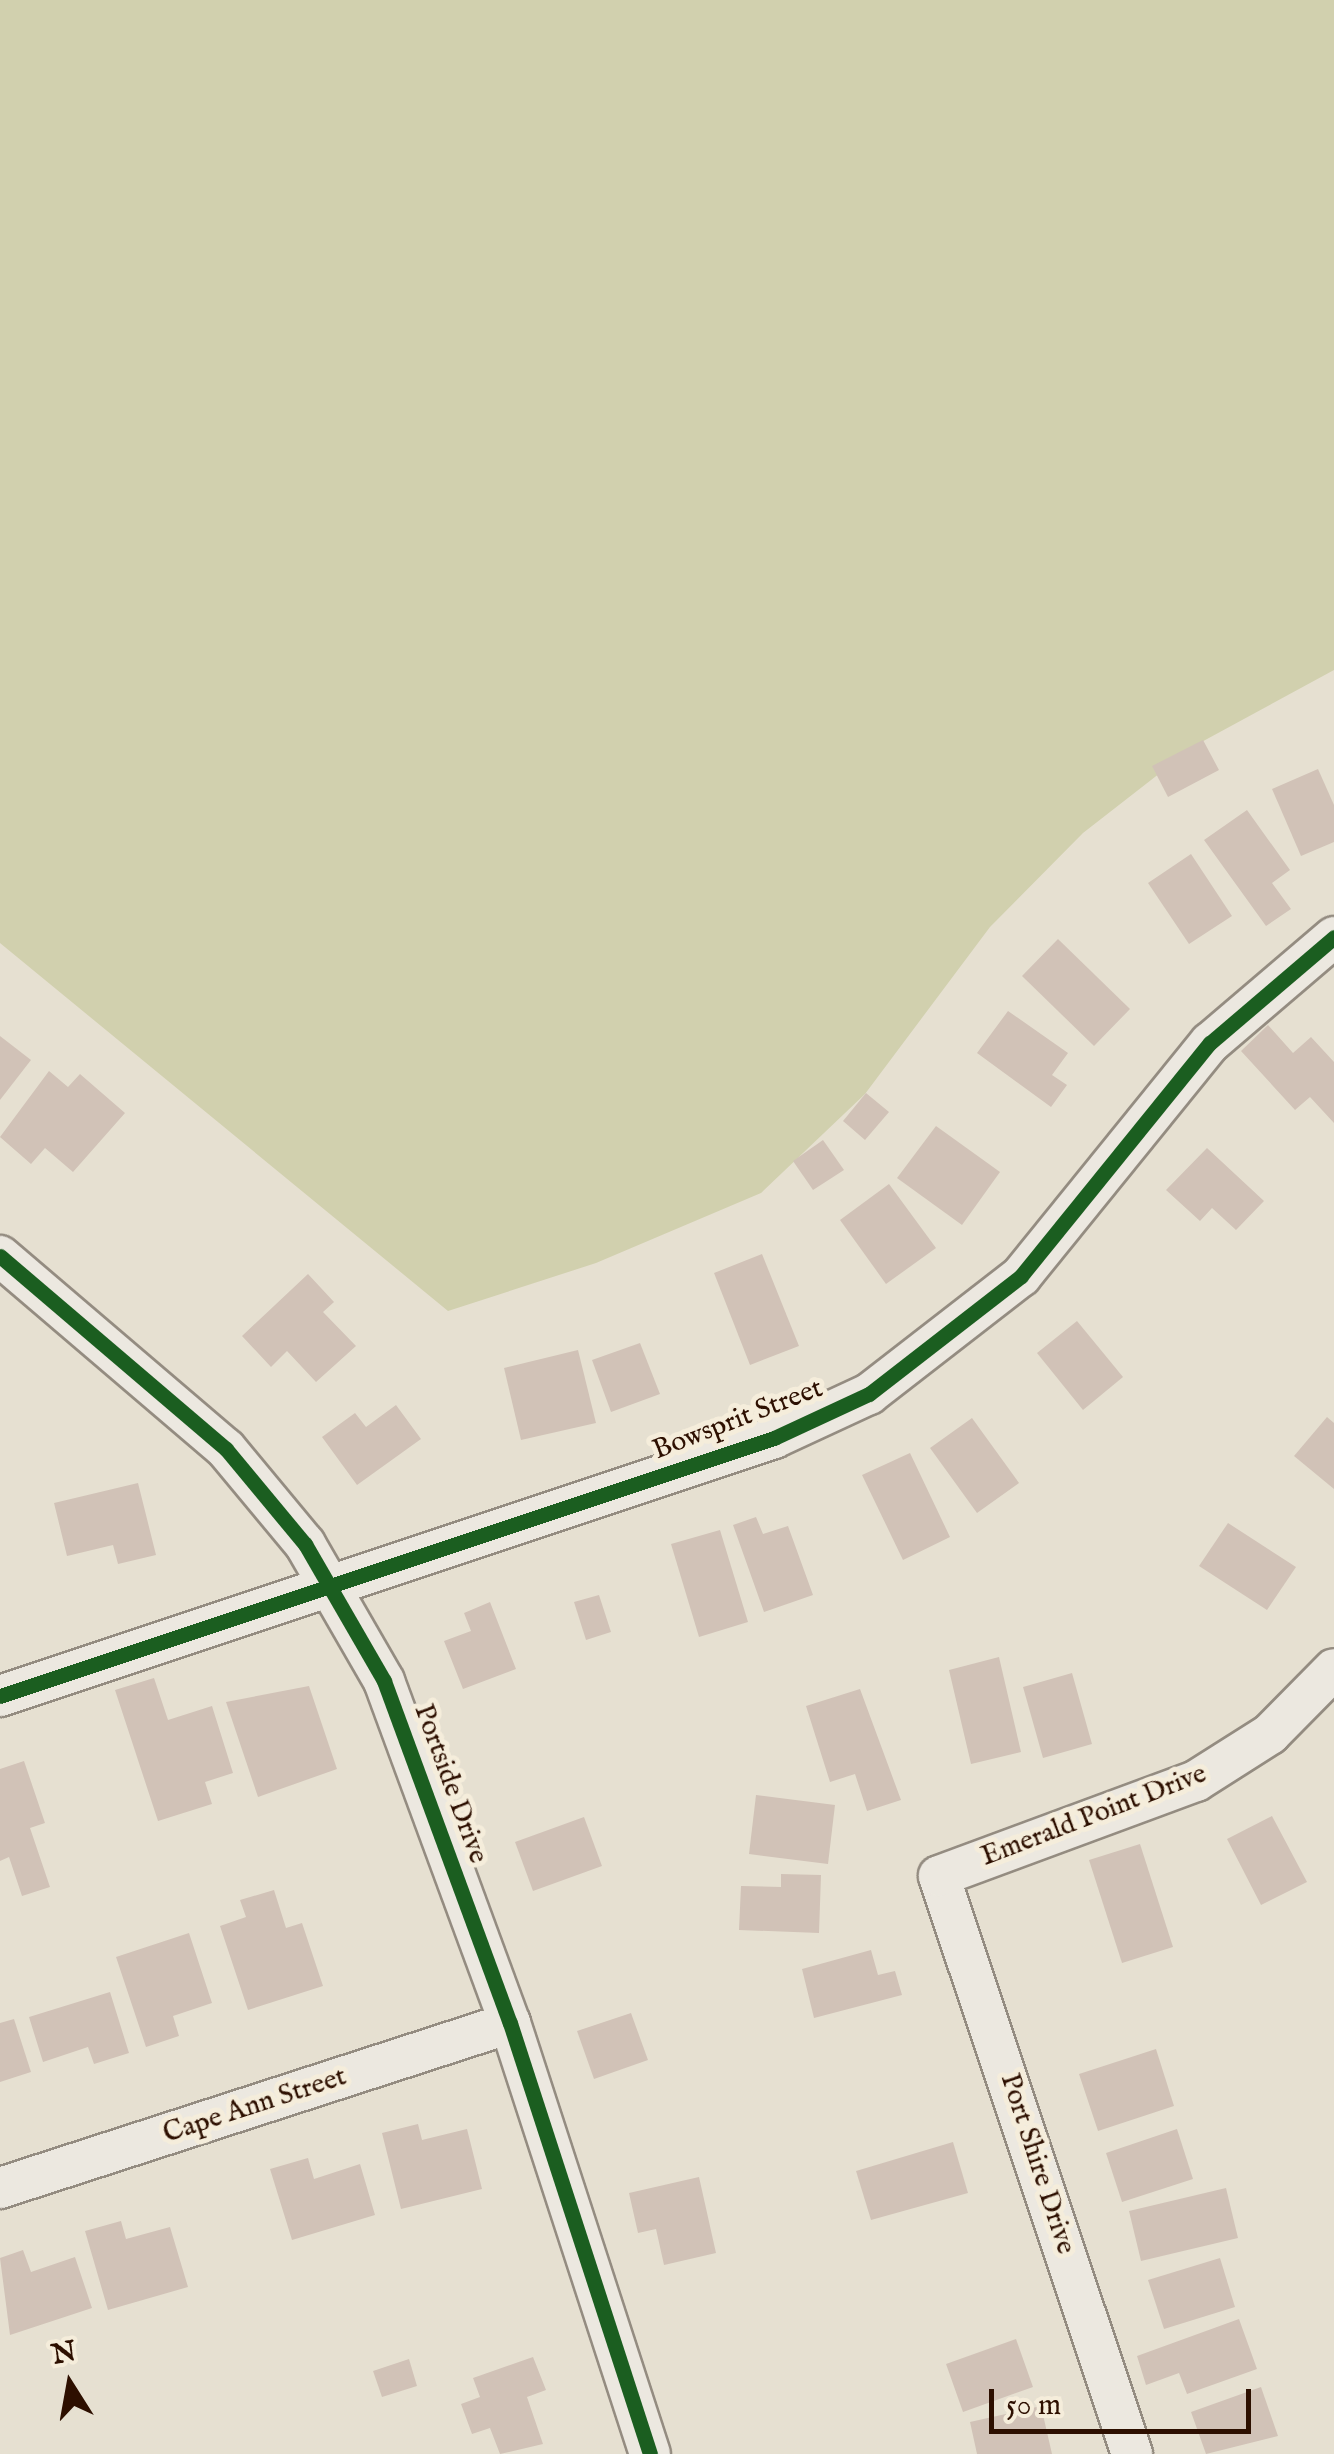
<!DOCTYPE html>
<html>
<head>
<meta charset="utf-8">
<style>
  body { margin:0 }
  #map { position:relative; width:1334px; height:2454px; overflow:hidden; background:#e6e0d1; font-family:"IM FELL English",serif }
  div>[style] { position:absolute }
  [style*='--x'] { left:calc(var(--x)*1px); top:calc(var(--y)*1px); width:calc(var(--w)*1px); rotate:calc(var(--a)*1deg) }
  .green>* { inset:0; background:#d1d0ae }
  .building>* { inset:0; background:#d1c2b7 }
  .roads { filter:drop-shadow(2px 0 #948c81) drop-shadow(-2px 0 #948c81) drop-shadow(0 2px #948c81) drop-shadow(0 -2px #948c81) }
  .minor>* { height:40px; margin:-20px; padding:0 20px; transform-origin:20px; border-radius:20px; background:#ece8e0 }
  .cycleway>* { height:15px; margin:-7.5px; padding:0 7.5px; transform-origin:7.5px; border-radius:7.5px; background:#1b5e20 }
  span { translate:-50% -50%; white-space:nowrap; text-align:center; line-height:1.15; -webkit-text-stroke:10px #f5eddb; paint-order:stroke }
  .street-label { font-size:28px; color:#2d0f00 }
  .north { position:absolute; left:20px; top:2334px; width:100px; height:100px; -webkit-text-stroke:8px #f5eddb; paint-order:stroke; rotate:349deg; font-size:28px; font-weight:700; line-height:40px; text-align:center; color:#2d0f00 }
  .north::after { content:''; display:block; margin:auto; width:35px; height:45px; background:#2d0f00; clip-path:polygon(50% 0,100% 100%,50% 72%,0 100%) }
  .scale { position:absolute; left:989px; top:2389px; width:262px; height:45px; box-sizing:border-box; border:5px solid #2d0f00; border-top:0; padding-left:12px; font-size:30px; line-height:35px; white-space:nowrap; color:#2d0f00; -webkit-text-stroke:8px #f5eddb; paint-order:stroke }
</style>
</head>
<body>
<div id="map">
  <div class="green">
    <i style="clip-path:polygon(0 0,1334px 0,1334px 670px,1196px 745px,1083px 833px,990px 927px,865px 1094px,761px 1193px,596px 1263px,448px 1311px,0 943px)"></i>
  </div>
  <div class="building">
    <i style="clip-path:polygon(1203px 740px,1219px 770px,1168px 797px,1152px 766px)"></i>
    <i style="clip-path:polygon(1318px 769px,1334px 805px,1334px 842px,1301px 856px,1272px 789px)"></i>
    <i style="clip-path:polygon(1247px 810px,1290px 870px,1272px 883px,1291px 909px,1266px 926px,1204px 840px)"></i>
    <i style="clip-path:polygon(1191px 854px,1232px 916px,1189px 944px,1148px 883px)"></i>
    <i style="clip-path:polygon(1058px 939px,1130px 1009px,1094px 1046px,1022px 976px)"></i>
    <i style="clip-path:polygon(1008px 1011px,1068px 1053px,1052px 1075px,1067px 1085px,1051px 1107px,977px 1053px)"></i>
    <i style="clip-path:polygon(1268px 1025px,1293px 1053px,1311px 1037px,1334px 1062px,1334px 1123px,1310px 1097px,1295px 1110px,1241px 1051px)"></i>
    <i style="clip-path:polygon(0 1036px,31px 1060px,0 1100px)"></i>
    <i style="clip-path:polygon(49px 1071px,68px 1087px,80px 1074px,125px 1113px,73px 1172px,45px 1148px,31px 1164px,0 1137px)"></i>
    <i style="clip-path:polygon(866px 1093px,889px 1112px,865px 1140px,843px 1121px)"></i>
    <i style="clip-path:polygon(936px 1126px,1000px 1172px,962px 1225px,897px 1178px)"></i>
    <i style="clip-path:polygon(823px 1140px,844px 1170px,813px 1190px,793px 1161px)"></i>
    <i style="clip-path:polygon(1207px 1148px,1264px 1201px,1236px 1230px,1212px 1208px,1200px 1221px,1166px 1190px)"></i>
    <i style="clip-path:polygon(889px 1184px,936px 1248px,886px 1284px,840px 1220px)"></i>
    <i style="clip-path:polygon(762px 1254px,799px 1346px,750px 1365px,714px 1273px)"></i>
    <i style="clip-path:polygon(308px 1274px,334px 1302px,323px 1312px,356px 1346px,316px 1382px,287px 1351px,271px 1367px,242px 1336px)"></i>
    <i style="clip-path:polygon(1077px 1321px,1123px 1377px,1083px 1410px,1037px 1353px)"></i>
    <i style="clip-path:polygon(640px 1343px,660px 1394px,611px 1412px,592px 1360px)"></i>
    <i style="clip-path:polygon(578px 1350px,596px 1423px,521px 1440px,504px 1368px)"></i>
    <i style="clip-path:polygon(396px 1405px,421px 1439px,357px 1485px,322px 1437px,355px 1413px,366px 1427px)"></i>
    <i style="clip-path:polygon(1327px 1417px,1334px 1423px,1334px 1489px,1294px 1456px)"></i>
    <i style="clip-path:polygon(972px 1418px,1019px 1483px,977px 1513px,930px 1448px)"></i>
    <i style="clip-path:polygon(910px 1453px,950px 1537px,903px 1560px,862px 1475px)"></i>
    <i style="clip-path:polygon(138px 1483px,156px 1555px,118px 1564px,113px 1545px,67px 1556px,54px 1503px)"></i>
    <i style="clip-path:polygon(756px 1517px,763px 1534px,788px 1526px,813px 1595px,764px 1612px,733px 1525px)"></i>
    <i style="clip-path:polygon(1228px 1523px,1296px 1567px,1267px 1610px,1199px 1566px)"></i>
    <i style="clip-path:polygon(720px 1530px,748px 1622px,699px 1637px,671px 1544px)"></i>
    <i style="clip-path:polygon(599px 1595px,611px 1632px,586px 1640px,574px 1602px)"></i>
    <i style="clip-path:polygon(490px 1602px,516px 1669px,463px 1689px,444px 1641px,471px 1631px,464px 1613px)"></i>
    <i style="clip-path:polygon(999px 1657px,1021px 1752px,971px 1764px,949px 1670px)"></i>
    <i style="clip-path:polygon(1072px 1673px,1092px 1744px,1043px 1758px,1023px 1687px)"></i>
    <i style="clip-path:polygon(154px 1678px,168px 1720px,212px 1706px,233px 1773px,205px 1782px,212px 1804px,158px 1821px,115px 1690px)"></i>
    <i style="clip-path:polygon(309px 1686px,337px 1769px,258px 1797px,226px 1702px)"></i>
    <i style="clip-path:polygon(860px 1689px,901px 1800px,867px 1811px,855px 1774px,830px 1782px,806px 1706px)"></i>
    <i style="clip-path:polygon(24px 1761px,45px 1823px,30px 1828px,50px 1887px,22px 1896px,9px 1857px,0 1861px,0 1769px)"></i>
    <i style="clip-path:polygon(756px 1795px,835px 1805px,828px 1864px,749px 1854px)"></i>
    <i style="clip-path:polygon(1272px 1816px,1307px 1882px,1261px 1905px,1227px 1839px)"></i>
    <i style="clip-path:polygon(584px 1817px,602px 1866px,533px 1891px,515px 1842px)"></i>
    <i style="clip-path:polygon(1140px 1844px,1173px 1947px,1122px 1963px,1089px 1860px)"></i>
    <i style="clip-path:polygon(781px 1874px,821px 1875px,819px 1933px,739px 1930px,741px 1886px,781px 1887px)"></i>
    <i style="clip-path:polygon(274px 1890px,286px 1928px,302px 1923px,323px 1986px,248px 2010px,220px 1926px,246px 1917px,240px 1900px)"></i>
    <i style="clip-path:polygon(189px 1933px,212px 2003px,173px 2016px,179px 2036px,146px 2047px,116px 1957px)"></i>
    <i style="clip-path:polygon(871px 1950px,878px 1975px,895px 1971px,902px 1995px,814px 2018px,802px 1969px)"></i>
    <i style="clip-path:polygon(110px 1992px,129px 2053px,94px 2064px,88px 2047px,43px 2062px,29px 2017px)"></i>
    <i style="clip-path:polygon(631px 2013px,648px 2060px,594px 2079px,577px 2031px)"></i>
    <i style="clip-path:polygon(14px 2019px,31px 2072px,0 2082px,0 2023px)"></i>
    <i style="clip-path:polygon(1156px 2049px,1174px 2106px,1098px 2131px,1079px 2074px)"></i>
    <i style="clip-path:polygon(418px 2124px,422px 2140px,467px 2129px,482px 2189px,401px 2209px,382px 2133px)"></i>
    <i style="clip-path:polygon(1177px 2129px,1193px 2179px,1122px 2202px,1106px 2153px)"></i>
    <i style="clip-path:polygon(953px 2142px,968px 2193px,871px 2220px,856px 2171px)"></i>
    <i style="clip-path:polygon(308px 2158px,314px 2179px,360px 2164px,375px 2215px,292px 2240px,270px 2169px)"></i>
    <i style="clip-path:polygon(699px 2177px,716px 2253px,664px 2265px,656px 2229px,638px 2233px,629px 2193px)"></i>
    <i style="clip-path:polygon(1226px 2188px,1238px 2238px,1141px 2261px,1129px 2211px)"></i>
    <i style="clip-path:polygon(121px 2221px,126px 2239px,170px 2227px,188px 2287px,108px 2310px,85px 2231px)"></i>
    <i style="clip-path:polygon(23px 2250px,31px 2272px,75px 2257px,92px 2308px,10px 2335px,0 2258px)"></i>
    <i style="clip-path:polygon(1220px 2258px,1235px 2307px,1164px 2329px,1148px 2280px)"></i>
    <i style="clip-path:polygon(1239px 2319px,1257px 2369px,1187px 2394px,1179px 2373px,1146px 2385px,1137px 2356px)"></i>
    <i style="clip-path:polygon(1016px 2339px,1033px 2387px,963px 2412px,946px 2364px)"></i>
    <i style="clip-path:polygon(533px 2357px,546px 2390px,527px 2397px,543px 2444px,500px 2454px,490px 2428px,472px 2434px,461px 2404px,480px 2397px,473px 2378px)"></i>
    <i style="clip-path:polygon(409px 2359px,417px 2386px,382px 2397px,373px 2371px)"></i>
    <i style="clip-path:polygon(1261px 2387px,1278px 2436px,1206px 2454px,1191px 2412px)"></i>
    <i style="clip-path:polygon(1041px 2406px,1052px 2454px,977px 2454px,970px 2422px)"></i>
  </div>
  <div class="roads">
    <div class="minor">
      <i style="--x:0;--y:1256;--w:297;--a:40.5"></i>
      <i style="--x:226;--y:1449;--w:124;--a:50.3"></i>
      <i style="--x:305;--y:1544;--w:158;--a:60"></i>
      <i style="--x:384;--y:1681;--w:364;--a:69.8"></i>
      <i style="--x:510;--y:2023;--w:453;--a:72"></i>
      <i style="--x:0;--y:1696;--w:816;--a:-18.43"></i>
      <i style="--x:774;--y:1438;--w:105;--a:-24.9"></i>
      <i style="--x:869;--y:1394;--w:192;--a:-37.8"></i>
      <i style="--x:1021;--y:1276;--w:300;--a:-51"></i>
      <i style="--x:1210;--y:1043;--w:163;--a:-40.5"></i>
      <i style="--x:0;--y:2188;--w:536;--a:-17.93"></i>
      <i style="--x:1132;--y:2454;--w:609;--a:-108.46"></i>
      <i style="--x:939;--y:1876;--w:274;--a:-20.3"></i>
      <i style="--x:1196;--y:1781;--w:88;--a:-32.4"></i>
      <i style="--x:1270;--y:1734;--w:91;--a:-45.4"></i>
    </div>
  </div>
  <div class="cycleway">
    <i style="--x:0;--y:1256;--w:297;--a:40.5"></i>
    <i style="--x:226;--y:1449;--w:124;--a:50.3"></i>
    <i style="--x:305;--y:1544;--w:158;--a:60"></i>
    <i style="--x:384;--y:1681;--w:364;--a:69.8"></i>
    <i style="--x:510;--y:2023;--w:453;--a:72"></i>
    <i style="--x:0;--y:1696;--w:816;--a:-18.43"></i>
    <i style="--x:774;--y:1438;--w:105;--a:-24.9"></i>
    <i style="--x:869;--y:1394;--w:192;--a:-37.8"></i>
    <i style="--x:1021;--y:1276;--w:300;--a:-51"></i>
    <i style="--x:1210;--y:1043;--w:163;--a:-40.5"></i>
  </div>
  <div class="street-label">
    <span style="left:738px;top:1420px;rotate:-21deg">Bowsprit Street</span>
    <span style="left:450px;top:1784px;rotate:70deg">Portside Drive</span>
    <span style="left:1094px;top:1816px;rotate:-21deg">Emerald Point Drive</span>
    <span style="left:255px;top:2106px;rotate:-18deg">Cape Ann Street</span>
    <span style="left:1037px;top:2164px;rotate:72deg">Port Shire Drive</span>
  </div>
  <div class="north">N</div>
  <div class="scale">50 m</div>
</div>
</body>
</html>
